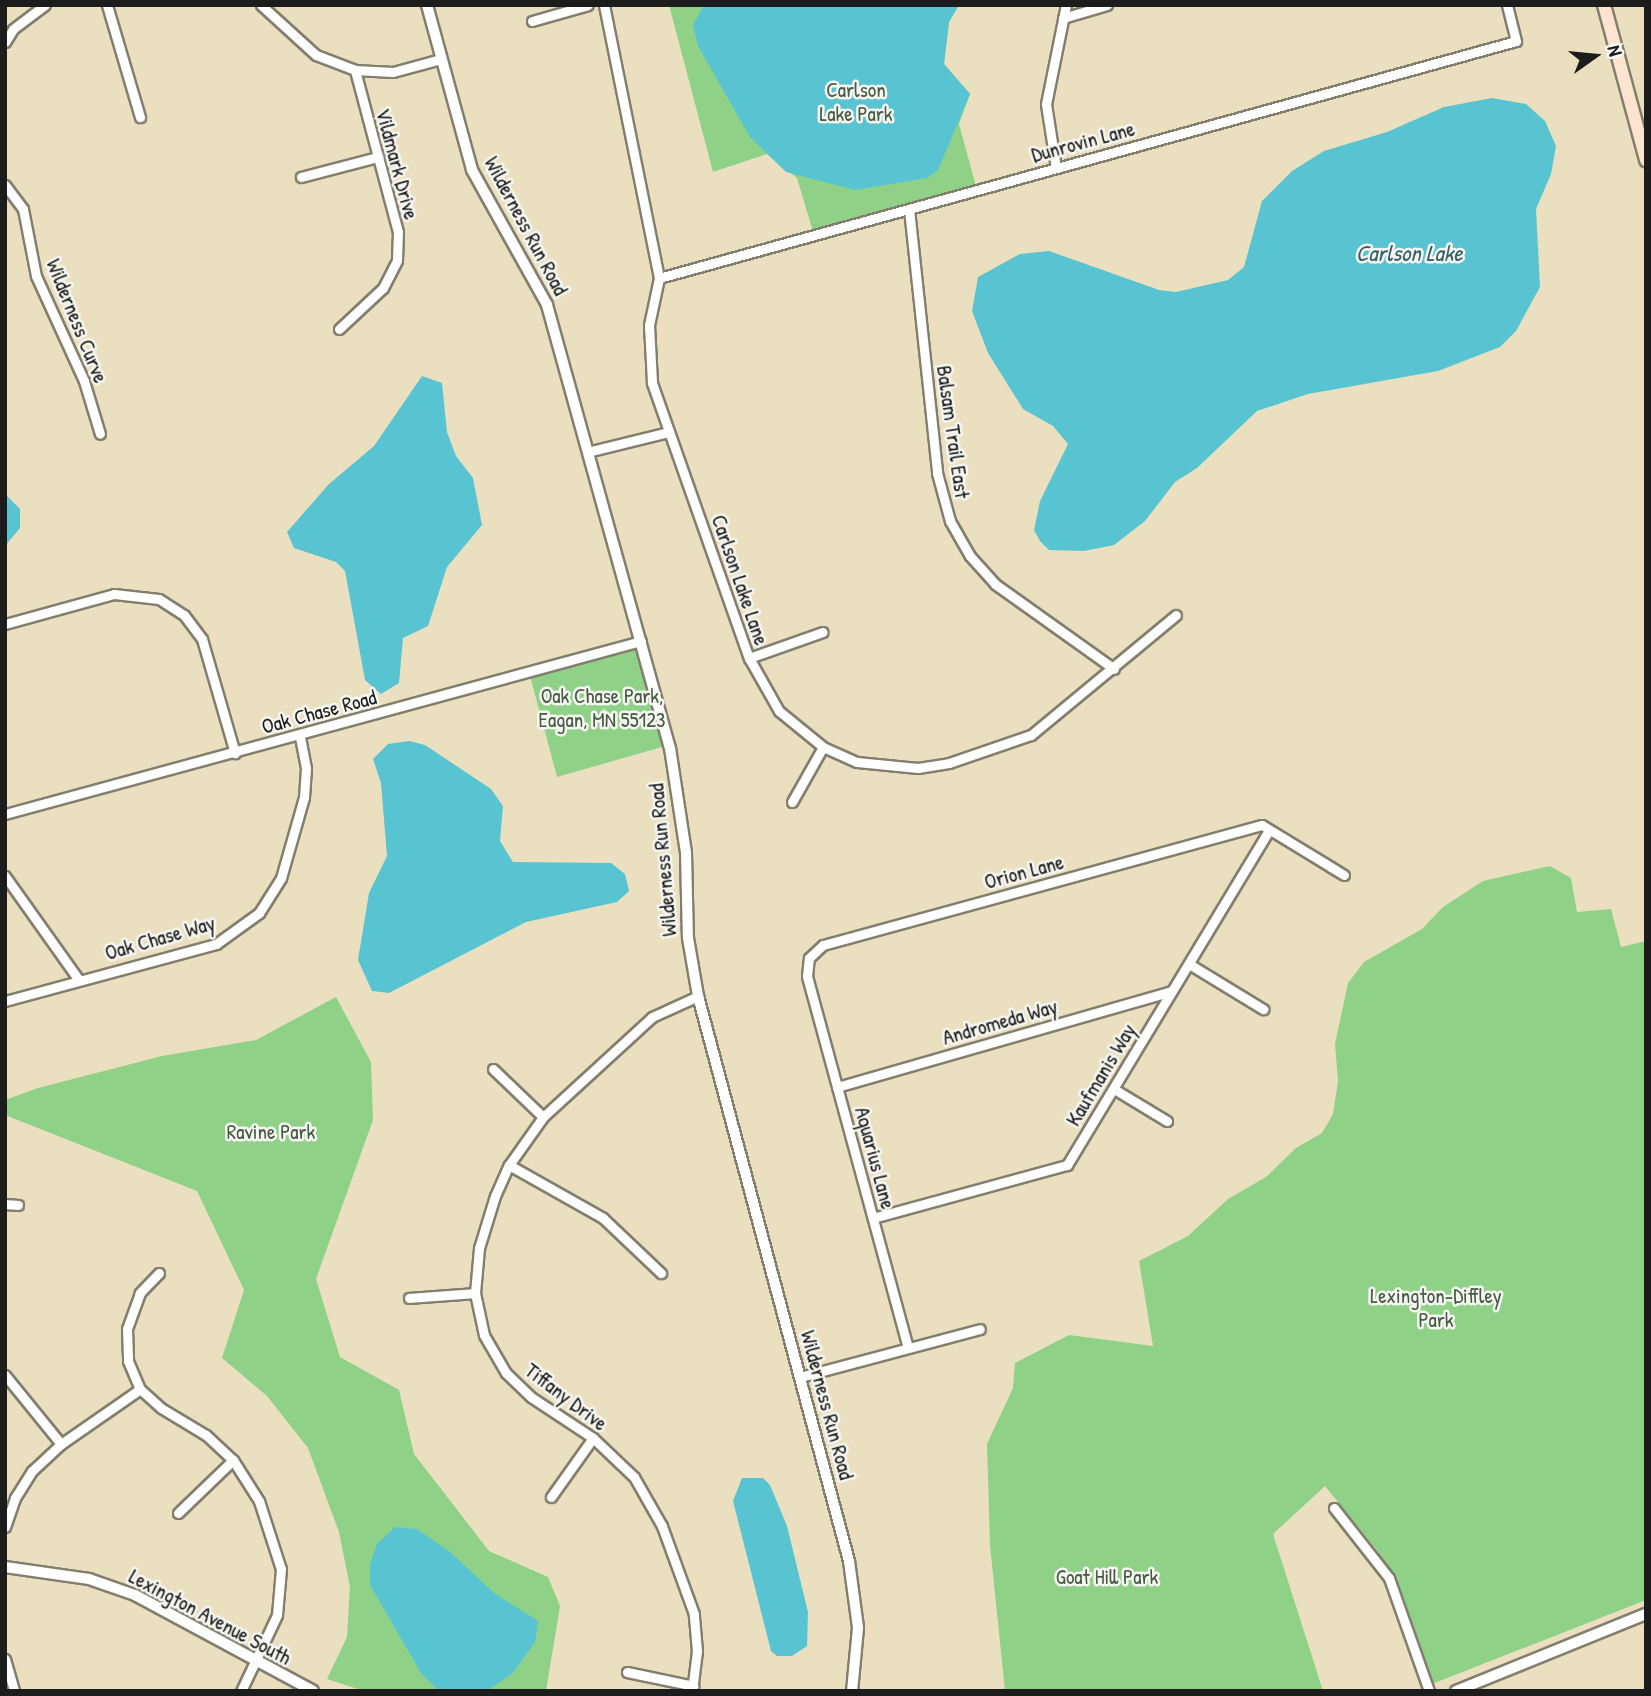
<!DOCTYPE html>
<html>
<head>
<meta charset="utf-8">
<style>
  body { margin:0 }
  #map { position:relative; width:1651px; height:1696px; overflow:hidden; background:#eae0bf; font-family:"Patrick Hand",sans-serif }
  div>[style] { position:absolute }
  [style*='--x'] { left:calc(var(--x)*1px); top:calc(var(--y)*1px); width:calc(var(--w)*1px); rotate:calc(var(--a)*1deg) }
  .green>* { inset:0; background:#90d188 }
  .water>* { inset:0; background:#58c4d2 }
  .roads { filter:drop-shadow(2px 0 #837e6e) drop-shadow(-2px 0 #837e6e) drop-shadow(0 2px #837e6e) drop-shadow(0 -2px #837e6e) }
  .minor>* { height:9px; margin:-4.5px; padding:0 4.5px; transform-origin:4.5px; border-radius:4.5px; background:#fff }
  .tertiary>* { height:10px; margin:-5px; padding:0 5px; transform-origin:5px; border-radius:5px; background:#fff }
  .secondary>* { height:12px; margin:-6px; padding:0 6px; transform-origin:6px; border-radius:6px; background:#fde4d1 }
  span { translate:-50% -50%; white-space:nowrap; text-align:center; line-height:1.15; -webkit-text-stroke:5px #f6f6f2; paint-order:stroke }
  .park-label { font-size:21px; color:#455b42 }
  .street-label { font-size:21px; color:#1c1c1c }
  .water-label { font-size:23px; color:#345f65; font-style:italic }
  .frame { position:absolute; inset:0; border:7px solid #1c1c1c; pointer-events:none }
  .north { position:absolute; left:1560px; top:21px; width:70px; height:70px; -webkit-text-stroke:5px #f6f6f2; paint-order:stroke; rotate:75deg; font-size:19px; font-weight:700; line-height:28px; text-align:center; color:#1c1c1c }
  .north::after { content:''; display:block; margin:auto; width:24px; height:32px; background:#1c1c1c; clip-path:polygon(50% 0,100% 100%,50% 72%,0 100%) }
</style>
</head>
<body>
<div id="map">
  <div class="green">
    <i style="clip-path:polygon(669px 5px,959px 5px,949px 22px,944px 64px,970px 94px,959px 124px,977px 190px,814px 235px,797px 178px,767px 154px,713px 172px)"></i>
    <i style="clip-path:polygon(641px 641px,669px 745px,557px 777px,529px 672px)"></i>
    <i style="clip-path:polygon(1550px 866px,1571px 878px,1577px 912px,1611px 909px,1621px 947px,1646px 941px,1646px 1600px,1432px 1684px,1403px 1596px,1377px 1550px,1325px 1486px,1273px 1534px,1323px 1691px,1005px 1691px,990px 1545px,987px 1444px,1013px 1388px,1015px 1363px,1069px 1335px,1153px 1346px,1139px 1261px,1188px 1236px,1228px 1199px,1266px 1177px,1296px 1148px,1322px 1133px,1333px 1114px,1338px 1081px,1335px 1044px,1348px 983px,1364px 962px,1422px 929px,1443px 907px,1483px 881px)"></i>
    <i style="clip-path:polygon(336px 997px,371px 1062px,373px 1120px,316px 1279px,340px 1357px,399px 1390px,414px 1454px,489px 1551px,548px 1577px,560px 1606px,546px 1691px,364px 1691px,327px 1679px,347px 1637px,350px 1587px,339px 1532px,308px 1448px,267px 1396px,222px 1358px,244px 1290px,197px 1191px,5px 1115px,5px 1100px,38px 1088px,162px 1056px,256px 1040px)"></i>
  </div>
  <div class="water">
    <i style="clip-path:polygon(704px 5px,959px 5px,949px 22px,944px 64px,970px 94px,938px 170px,927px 178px,855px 190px,786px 172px,750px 137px,698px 46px,693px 25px)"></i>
    <i style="clip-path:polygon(1492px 98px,1526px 104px,1545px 121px,1556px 146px,1551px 174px,1536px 209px,1540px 287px,1516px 331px,1500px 347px,1438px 371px,1308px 394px,1257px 411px,1197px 468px,1175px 482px,1145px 521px,1114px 545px,1084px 551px,1049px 550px,1040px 541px,1034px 530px,1040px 501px,1068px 444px,1053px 426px,1023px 409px,988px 353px,972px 311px,978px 277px,1020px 254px,1049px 251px,1159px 290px,1176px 292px,1228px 280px,1244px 267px,1262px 201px,1292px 171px,1324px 151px,1387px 132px,1444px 107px)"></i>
    <i style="clip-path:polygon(422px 376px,442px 383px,447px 432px,456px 456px,473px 478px,482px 525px,447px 567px,428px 626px,403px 638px,399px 683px,381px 694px,365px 680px,345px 571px,336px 562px,294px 548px,287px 532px,329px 484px,374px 446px)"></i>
    <i style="clip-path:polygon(5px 494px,20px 509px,20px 528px,5px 546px)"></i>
    <i style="clip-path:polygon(409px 741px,425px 745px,491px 789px,503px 806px,500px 841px,513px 862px,611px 863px,625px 874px,629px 891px,617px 902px,526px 922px,389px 993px,372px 991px,358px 960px,369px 893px,387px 856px,381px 783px,373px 759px,388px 744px)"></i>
    <i style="clip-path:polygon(742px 1478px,763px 1478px,770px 1485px,787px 1526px,808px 1612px,807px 1646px,792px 1656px,777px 1656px,771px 1651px,733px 1501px)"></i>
    <i style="clip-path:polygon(395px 1527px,417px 1529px,450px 1552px,494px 1593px,538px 1621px,535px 1642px,513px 1673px,487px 1691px,439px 1691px,421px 1673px,370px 1585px,370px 1565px,377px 1544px)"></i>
  </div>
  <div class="roads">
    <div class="minor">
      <i style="--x:107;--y:5;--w:117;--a:73.6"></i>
      <i style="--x:261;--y:5;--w:74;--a:42.3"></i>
      <i style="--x:316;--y:55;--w:42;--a:21"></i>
      <i style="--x:355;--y:70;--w:38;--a:3"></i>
      <i style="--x:393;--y:72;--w:50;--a:-15.2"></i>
      <i style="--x:604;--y:5;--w:278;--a:78.6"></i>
      <i style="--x:659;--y:278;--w:48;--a:102"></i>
      <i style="--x:649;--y:325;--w:58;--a:87"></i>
      <i style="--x:652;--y:383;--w:292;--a:70.6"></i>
      <i style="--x:749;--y:658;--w:61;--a:60.5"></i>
      <i style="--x:779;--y:711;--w:57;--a:39.3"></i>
      <i style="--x:823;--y:747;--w:37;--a:24"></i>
      <i style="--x:857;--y:762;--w:61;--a:5.6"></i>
      <i style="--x:918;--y:768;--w:31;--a:-9"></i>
      <i style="--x:949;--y:763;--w:87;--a:-18.9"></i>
      <i style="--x:1031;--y:735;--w:188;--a:-39.6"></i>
      <i style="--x:1063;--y:18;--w:46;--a:-16.5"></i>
      <i style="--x:532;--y:21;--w:58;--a:-15.9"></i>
      <i style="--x:5;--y:42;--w:15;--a:-58"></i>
      <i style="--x:13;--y:29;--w:40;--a:-37"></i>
      <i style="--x:1056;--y:168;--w:65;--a:-98.9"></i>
      <i style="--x:1046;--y:104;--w:101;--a:-78.6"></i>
      <i style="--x:301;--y:177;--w:80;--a:-14.6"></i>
      <i style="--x:5;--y:185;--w:30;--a:53"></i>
      <i style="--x:23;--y:209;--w:68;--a:79"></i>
      <i style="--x:36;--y:276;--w:115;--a:65.4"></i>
      <i style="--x:84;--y:381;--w:55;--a:73.2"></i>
      <i style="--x:909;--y:209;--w:265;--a:83.9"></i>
      <i style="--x:937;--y:473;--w:50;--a:74.8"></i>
      <i style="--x:950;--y:521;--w:40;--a:60.3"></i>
      <i style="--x:970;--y:556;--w:38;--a:48"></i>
      <i style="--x:995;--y:584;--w:146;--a:35.5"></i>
      <i style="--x:659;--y:278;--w:889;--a:-15.46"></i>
      <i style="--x:1516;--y:41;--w:37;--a:-104"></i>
      <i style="--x:339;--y:329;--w:60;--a:-43"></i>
      <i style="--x:383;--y:288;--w:31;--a:-63"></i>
      <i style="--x:397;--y:260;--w:28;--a:-88"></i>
      <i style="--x:398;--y:232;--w:168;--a:-104.9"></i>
      <i style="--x:591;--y:451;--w:80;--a:-13.7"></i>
      <i style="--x:5;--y:624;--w:113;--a:-15.4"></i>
      <i style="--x:114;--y:594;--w:45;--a:6.3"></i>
      <i style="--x:159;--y:599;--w:30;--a:33"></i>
      <i style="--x:184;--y:615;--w:30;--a:53"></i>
      <i style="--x:202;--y:639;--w:119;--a:73.9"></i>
      <i style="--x:749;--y:658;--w:78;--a:-19.4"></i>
      <i style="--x:792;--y:802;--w:63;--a:-60.6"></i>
      <i style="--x:5;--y:814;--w:659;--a:-15.22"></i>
      <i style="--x:5;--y:876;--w:128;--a:54.6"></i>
      <i style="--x:1189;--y:964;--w:87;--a:31.3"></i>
      <i style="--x:5;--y:1001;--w:219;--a:-15.1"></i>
      <i style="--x:216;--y:944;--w:53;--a:-35.8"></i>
      <i style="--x:259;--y:913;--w:41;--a:-57.8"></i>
      <i style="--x:281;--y:878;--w:84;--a:-74.1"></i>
      <i style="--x:304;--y:797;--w:29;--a:-86"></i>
      <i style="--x:306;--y:768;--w:33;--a:-101"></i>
      <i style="--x:493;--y:1069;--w:69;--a:43.8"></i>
      <i style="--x:837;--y:1087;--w:348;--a:-16"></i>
      <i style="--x:1114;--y:1089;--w:62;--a:31.1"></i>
      <i style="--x:509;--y:1165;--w:108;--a:29.4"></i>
      <i style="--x:603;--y:1218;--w:80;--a:43.5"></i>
      <i style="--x:5;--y:1204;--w:13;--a:4"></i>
      <i style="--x:873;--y:1218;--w:201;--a:-15.3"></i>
      <i style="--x:1067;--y:1165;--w:391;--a:-58.9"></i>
      <i style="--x:159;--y:1273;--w:28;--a:134"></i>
      <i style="--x:140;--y:1293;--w:38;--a:110"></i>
      <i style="--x:127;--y:1329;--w:32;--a:88"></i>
      <i style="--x:128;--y:1361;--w:30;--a:67"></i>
      <i style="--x:140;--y:1389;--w:28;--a:42"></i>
      <i style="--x:161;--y:1408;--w:52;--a:31"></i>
      <i style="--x:206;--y:1435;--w:37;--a:43"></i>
      <i style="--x:233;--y:1460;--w:49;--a:57.6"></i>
      <i style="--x:259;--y:1501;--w:71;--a:72.1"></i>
      <i style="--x:281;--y:1569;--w:46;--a:95"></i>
      <i style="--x:277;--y:1615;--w:84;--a:115.3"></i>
      <i style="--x:409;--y:1298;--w:66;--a:-4.3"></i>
      <i style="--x:908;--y:1348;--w:385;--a:-105.2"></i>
      <i style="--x:807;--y:976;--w:18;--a:-84"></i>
      <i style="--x:809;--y:958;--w:19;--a:-43"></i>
      <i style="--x:823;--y:945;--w:455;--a:-15.3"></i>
      <i style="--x:1262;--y:825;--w:96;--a:31.4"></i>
      <i style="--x:5;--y:1375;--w:89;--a:50.9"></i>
      <i style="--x:800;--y:1377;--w:186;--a:-14.9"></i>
      <i style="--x:551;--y:1497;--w:72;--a:-54.6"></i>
      <i style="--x:1334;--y:1508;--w:89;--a:51.8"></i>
      <i style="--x:1389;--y:1578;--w:120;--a:70.5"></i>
      <i style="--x:178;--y:1513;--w:76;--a:-43.9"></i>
      <i style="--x:5;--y:1527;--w:31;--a:-71"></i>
      <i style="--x:15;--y:1498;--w:32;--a:-58"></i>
      <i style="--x:32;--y:1471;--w:40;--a:-43"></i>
      <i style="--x:61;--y:1444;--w:96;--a:-34.8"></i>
      <i style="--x:5;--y:1659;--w:33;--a:74"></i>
      <i style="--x:627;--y:1672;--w:68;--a:11.8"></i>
      <i style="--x:692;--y:1691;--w:40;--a:-82.9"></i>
      <i style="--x:697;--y:1651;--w:37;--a:-95"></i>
      <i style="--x:694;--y:1614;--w:94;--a:-110"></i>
      <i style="--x:662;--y:1526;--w:56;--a:-119.7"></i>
      <i style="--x:634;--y:1477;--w:57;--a:-136.4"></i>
      <i style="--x:593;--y:1438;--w:74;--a:-146.5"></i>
      <i style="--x:531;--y:1397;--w:35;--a:-136"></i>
      <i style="--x:506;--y:1373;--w:44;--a:-120.1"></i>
      <i style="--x:484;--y:1335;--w:43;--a:-102.1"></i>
      <i style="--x:475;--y:1293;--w:45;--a:-84.9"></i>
      <i style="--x:479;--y:1248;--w:54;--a:-72.9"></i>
      <i style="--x:495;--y:1196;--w:34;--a:-66"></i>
      <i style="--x:509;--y:1165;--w:59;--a:-54.7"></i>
      <i style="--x:543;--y:1117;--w:148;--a:-42.5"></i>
      <i style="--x:652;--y:1017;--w:51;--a:-24.5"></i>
    </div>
    <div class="tertiary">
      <i style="--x:427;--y:5;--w:171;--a:74.7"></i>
      <i style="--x:472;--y:170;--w:154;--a:60.9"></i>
      <i style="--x:547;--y:305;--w:460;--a:74.5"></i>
      <i style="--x:670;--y:748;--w:106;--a:81.3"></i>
      <i style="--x:686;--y:853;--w:85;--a:88.7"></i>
      <i style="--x:688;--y:938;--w:59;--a:80.2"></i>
      <i style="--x:698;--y:996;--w:585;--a:75.04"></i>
      <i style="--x:849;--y:1561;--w:68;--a:82.3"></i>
      <i style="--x:858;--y:1628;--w:63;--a:95.4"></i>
      <i style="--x:5;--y:1567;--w:85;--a:8.1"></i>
      <i style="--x:89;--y:1579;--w:49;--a:19.2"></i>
      <i style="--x:135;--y:1595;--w:202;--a:28.3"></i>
      <i style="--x:1456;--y:1691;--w:205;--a:-22.1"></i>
    </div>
    <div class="secondary">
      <i style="--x:1604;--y:5;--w:161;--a:74.8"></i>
    </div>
  </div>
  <div class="park-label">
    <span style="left:856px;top:102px">Carlson<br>Lake Park</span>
    <span style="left:602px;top:708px">Oak Chase Park,<br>Eagan, MN 55123</span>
    <span style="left:271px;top:1132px">Ravine Park</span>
    <span style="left:1436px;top:1308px">Lexington-Diffley<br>Park</span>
    <span style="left:1107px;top:1577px">Goat Hill Park</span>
  </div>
  <div class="street-label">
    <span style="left:1083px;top:142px;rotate:-15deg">Dunrovin Lane</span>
    <span style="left:397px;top:164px;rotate:75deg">Vildmark Drive</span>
    <span style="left:526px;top:226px;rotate:62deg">Wilderness Run Road</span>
    <span style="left:77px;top:321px;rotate:68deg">Wilderness Curve</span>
    <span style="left:953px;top:432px;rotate:82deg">Balsam Trail East</span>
    <span style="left:740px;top:580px;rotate:71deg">Carlson Lake Lane</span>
    <span style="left:319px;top:712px;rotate:-15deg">Oak Chase Road</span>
    <span style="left:663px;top:860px;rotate:-95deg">Wilderness Run Road</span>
    <span style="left:1024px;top:872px;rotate:-15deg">Orion Lane</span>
    <span style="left:160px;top:938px;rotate:-16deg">Oak Chase Way</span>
    <span style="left:1000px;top:1022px;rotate:-16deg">Andromeda Way</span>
    <span style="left:1101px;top:1075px;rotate:-59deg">Kaufmanis Way</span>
    <span style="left:875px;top:1158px;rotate:75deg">Aquarius Lane</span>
    <span style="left:566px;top:1397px;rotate:37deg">Tiffany Drive</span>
    <span style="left:827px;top:1405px;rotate:75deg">Wilderness Run Road</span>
    <span style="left:210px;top:1617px;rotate:28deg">Lexington Avenue South</span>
  </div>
  <div class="water-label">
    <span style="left:1409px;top:253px">Carlson Lake</span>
  </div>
  <div class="frame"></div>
  <div class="north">N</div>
</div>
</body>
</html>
